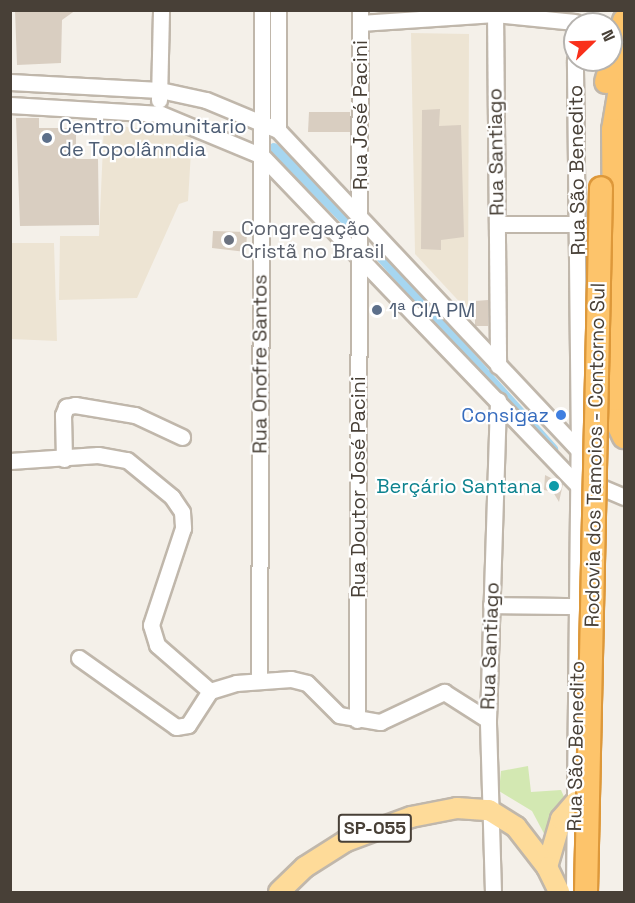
<!DOCTYPE html>
<html>
<head>
<meta charset="utf-8">
<style>
  body { margin:0 }
  #map { position:relative; width:635px; height:903px; overflow:hidden; background:#f4f0e9; font-family:"Space Grotesk",sans-serif }
  div>[style] { position:absolute }
  [style*='--x'] { left:calc(var(--x)*1px); top:calc(var(--y)*1px); width:calc(var(--w)*1px); rotate:calc(var(--a)*1deg) }
  .education>* { inset:0; background:#ede4d3 }
  .green>* { inset:0; background:#d3e8b2 }
  .canal>* { height:10px; margin:-5px; padding:0 5px; transform-origin:5px; border-radius:5px; background:#a6d6f0 }
  .building>* { inset:0; background:#d9cec1 }
  .roads { filter:drop-shadow(2px 0 #c0b7ab) drop-shadow(-2px 0 #c0b7ab) drop-shadow(0 2px #c0b7ab) drop-shadow(0 -2px #c0b7ab) }
  .minor>* { height:15px; margin:-7.5px; padding:0 7.5px; transform-origin:7.5px; border-radius:7.5px; background:#fff }
  .major>* { height:20px; margin:-10px; padding:0 10px; transform-origin:10px; border-radius:10px; background:#fedb99 }
  .highway>* { height:22px; margin:-11px; padding:0 11px; transform-origin:11px; border-radius:11px; background:#fdc46b }
  .bridges { filter:drop-shadow(2px 0 #dd983a) drop-shadow(-2px 0 #dd983a) drop-shadow(0 2px #dd983a) drop-shadow(0 -2px #dd983a) }
  .highway-bridge>* { height:22px; margin:-11px; padding:0 11px; transform-origin:11px; border-radius:11px; background:#fdc46b }
  .dots>* { width:16px; height:16px; translate:-50% -50%; box-sizing:border-box; border:3px solid #fff; border-radius:50% }
  span { translate:-50% -50%; white-space:nowrap; text-align:center; line-height:1.15; -webkit-text-stroke:4.5px #fff; paint-order:stroke }
  .shield-label span { padding:2px 4px; background:#fff; border:2px solid; border-radius:4px; -webkit-text-stroke-width:0 }
  .shield-label { font-size:18px; color:#484037; font-weight:700 }
  .street-label { font-size:20px; color:#484037 }
  .service-label { font-size:20px; color:#4e5e75 }
  .left { translate:0 -50%; text-align:left }
  .worship-label { font-size:20px; color:#5b616d }
  .shop-label { font-size:20px; color:#366cbe }
  .right { translate:-100% -50%; text-align:right }
  .culture-label { font-size:20px; color:#0d838f }
  .frame { position:absolute; inset:0; border:12px solid #484037; pointer-events:none }
  .north { position:absolute; left:563px; top:12px; width:60px; height:60px; box-sizing:border-box; background:#fff; border:2px solid #b6b3af; border-radius:50%; rotate:67deg; font-size:16px; font-weight:700; line-height:24px; text-align:center; color:#484037 }
  .north::after { content:''; display:block; margin:auto; width:21px; height:27px; background:#f9301b; clip-path:polygon(50% 0,100% 100%,50% 72%,0 100%) }
</style>
</head>
<body>
<div id="map">
  <div class="education">
    <i style="clip-path:polygon(411px 33px,469px 34px,468px 311px,415px 254px)"></i>
    <i style="clip-path:polygon(104px 124px,192px 135px,188px 201px,179px 204px,137px 298px,59px 300px,60px 236px,99px 236px)"></i>
    <i style="clip-path:polygon(10px 243px,54px 243px,57px 341px,11px 339px)"></i>
  </div>
  <div class="green">
    <i style="clip-path:polygon(528px 766px,531px 792px,561px 790px,565px 799px,549px 843px,532px 811px,499px 791px,501px 771px)"></i>
  </div>
  <div class="canal">
    <i style="--x:274;--y:148;--w:110;--a:45.4"></i>
    <i style="--x:379;--y:255;--w:261;--a:48.1"></i>
  </div>
  <div class="building">
    <i style="clip-path:polygon(15px 10px,76px 10px,62px 20px,61px 63px,17px 65px)"></i>
    <i style="clip-path:polygon(440px 109px,439px 126px,461px 125px,464px 237px,441px 240px,441px 250px,421px 249px,422px 110px)"></i>
    <i style="clip-path:polygon(309px 112px,350px 112px,350px 132px,308px 132px)"></i>
    <i style="clip-path:polygon(16px 118px,39px 118px,39px 128px,76px 128px,76px 159px,98px 159px,99px 225px,20px 226px)"></i>
    <i style="clip-path:polygon(213px 231px,247px 232px,246px 252px,212px 248px)"></i>
    <i style="clip-path:polygon(488px 300px,488px 326px,475px 326px,475px 301px)"></i>
    <i style="clip-path:polygon(545px 475px,563px 484px,559px 502px,553px 492px,544px 490px)"></i>
  </div>
  <div class="roads">
    <div class="minor">
      <i style="--x:278;--y:10;--w:120;--a:90"></i>
      <i style="--x:495;--y:10;--w:356;--a:89.5"></i>
      <i style="--x:360;--y:23;--w:135;--a:-3.8"></i>
      <i style="--x:495;--y:14;--w:80;--a:5.7"></i>
      <i style="--x:10;--y:82;--w:150;--a:3.1"></i>
      <i style="--x:160;--y:90;--w:47;--a:12.3"></i>
      <i style="--x:206;--y:100;--w:78;--a:22.6"></i>
      <i style="--x:278;--y:130;--w:440;--a:46.8"></i>
      <i style="--x:159;--y:100;--w:90;--a:-88.7"></i>
      <i style="--x:10;--y:105;--w:151;--a:3.4"></i>
      <i style="--x:161;--y:114;--w:109;--a:22.6"></i>
      <i style="--x:262;--y:156;--w:456;--a:46.2"></i>
      <i style="--x:497;--y:224;--w:80;--a:0"></i>
      <i style="--x:64;--y:459;--w:44;--a:-91.3"></i>
      <i style="--x:63;--y:415;--w:9;--a:-69"></i>
      <i style="--x:66;--y:407;--w:9;--a:-13"></i>
      <i style="--x:75;--y:405;--w:61;--a:9.5"></i>
      <i style="--x:135;--y:415;--w:52;--a:25.1"></i>
      <i style="--x:10;--y:461;--w:88;--a:-3.9"></i>
      <i style="--x:98;--y:455;--w:29;--a:10"></i>
      <i style="--x:127;--y:460;--w:58;--a:39.4"></i>
      <i style="--x:172;--y:497;--w:18;--a:56"></i>
      <i style="--x:182;--y:512;--w:16;--a:86"></i>
      <i style="--x:183;--y:528;--w:102;--a:108.3"></i>
      <i style="--x:151;--y:625;--w:21;--a:73"></i>
      <i style="--x:157;--y:645;--w:70;--a:41"></i>
      <i style="--x:210;--y:691;--w:27;--a:-17"></i>
      <i style="--x:236;--y:683;--w:55;--a:-4.2"></i>
      <i style="--x:291;--y:679;--w:16;--a:14"></i>
      <i style="--x:307;--y:683;--w:45;--a:45"></i>
      <i style="--x:339;--y:715;--w:42;--a:9.7"></i>
      <i style="--x:380;--y:722;--w:71;--a:-25.1"></i>
      <i style="--x:444;--y:692;--w:52;--a:32.5"></i>
      <i style="--x:589;--y:482;--w:38;--a:23"></i>
      <i style="--x:491;--y:605;--w:87;--a:0.7"></i>
      <i style="--x:79;--y:658;--w:119;--a:35.4"></i>
      <i style="--x:176;--y:727;--w:12;--a:-9"></i>
      <i style="--x:188;--y:725;--w:40;--a:-57.1"></i>
      <i style="--x:259;--y:681;--w:671;--a:-89.74"></i>
      <i style="--x:357;--y:720;--w:710;--a:-89.76"></i>
      <i style="--x:493;--y:892;--w:172;--a:-91.7"></i>
      <i style="--x:488;--y:720;--w:320;--a:-88.2"></i>
      <i style="--x:574;--y:892;--w:441;--a:-89.4"></i>
      <i style="--x:579;--y:451;--w:391;--a:-90.6"></i>
    </div>
    <div class="major">
      <i style="--x:547;--y:867;--w:50;--a:-73.7"></i>
      <i style="--x:561;--y:819;--w:23;--a:-49"></i>
      <i style="--x:279;--y:892;--w:36;--a:-44"></i>
      <i style="--x:305;--y:867;--w:49;--a:-32.4"></i>
      <i style="--x:346;--y:841;--w:69;--a:-20.3"></i>
      <i style="--x:411;--y:817;--w:47;--a:-11.1"></i>
      <i style="--x:457;--y:808;--w:32;--a:4"></i>
      <i style="--x:489;--y:810;--w:32;--a:32"></i>
      <i style="--x:516;--y:827;--w:51;--a:52.2"></i>
      <i style="--x:547;--y:867;--w:28;--a:64"></i>
    </div>
    <div class="highway">
      <i style="--x:624;--y:65;--w:66;--a:99.6"></i>
      <i style="--x:613;--y:130;--w:290;--a:89.4"></i>
      <i style="--x:616;--y:420;--w:19;--a:65"></i>
      <i style="--x:606;--y:82;--w:64;--a:-73.6"></i>
    </div>
  </div>
  <div class="bridges">
    <div class="highway-bridge">
      <i style="--x:586;--y:892;--w:704;--a:-88.78"></i>
    </div>
  </div>
  <div class="dots">
    <i style="left:47px;top:138px;background:#5c6f8a"></i>
    <i style="left:229px;top:240px;background:#6b7280"></i>
    <i style="left:377px;top:310px;background:#5c6f8a"></i>
    <i style="left:561px;top:415px;background:#3f7fe0"></i>
    <i style="left:554px;top:486px;background:#0f9aa8"></i>
  </div>
  <div class="shield-label">
    <span style="left:375px;top:828px">SP-055</span>
  </div>
  <div class="street-label">
    <span style="left:360px;top:115px;rotate:-90deg">Rua José Pacini</span>
    <span style="left:496px;top:152px;rotate:-91deg">Rua Santiago</span>
    <span style="left:577px;top:170px;rotate:-91deg">Rua São Benedito</span>
    <span style="left:260px;top:364px;rotate:-90deg">Rua Onofre Santos</span>
    <span style="left:595px;top:455px;rotate:-89deg">Rodovia dos Tamoios - Contorno Sul</span>
    <span style="left:358px;top:487px;rotate:-90deg">Rua Doutor José Pacini</span>
    <span style="left:490px;top:646px;rotate:-88deg">Rua Santiago</span>
    <span style="left:576px;top:746px;rotate:-89deg">Rua São Benedito</span>
  </div>
  <div class="service-label">
    <span class="left" style="left:59px;top:138px">Centro Comunitario<br>de Topolânndia</span>
    <span class="left" style="left:389px;top:310px">1ª CIA PM</span>
  </div>
  <div class="worship-label">
    <span class="left" style="left:241px;top:240px">Congregação<br>Cristã no Brasil</span>
  </div>
  <div class="shop-label">
    <span class="right" style="left:549px;top:415px">Consigaz</span>
  </div>
  <div class="culture-label">
    <span class="right" style="left:542px;top:486px">Berçário Santana</span>
  </div>
  <div class="frame"></div>
  <div class="north">N</div>
</div>
</body>
</html>
